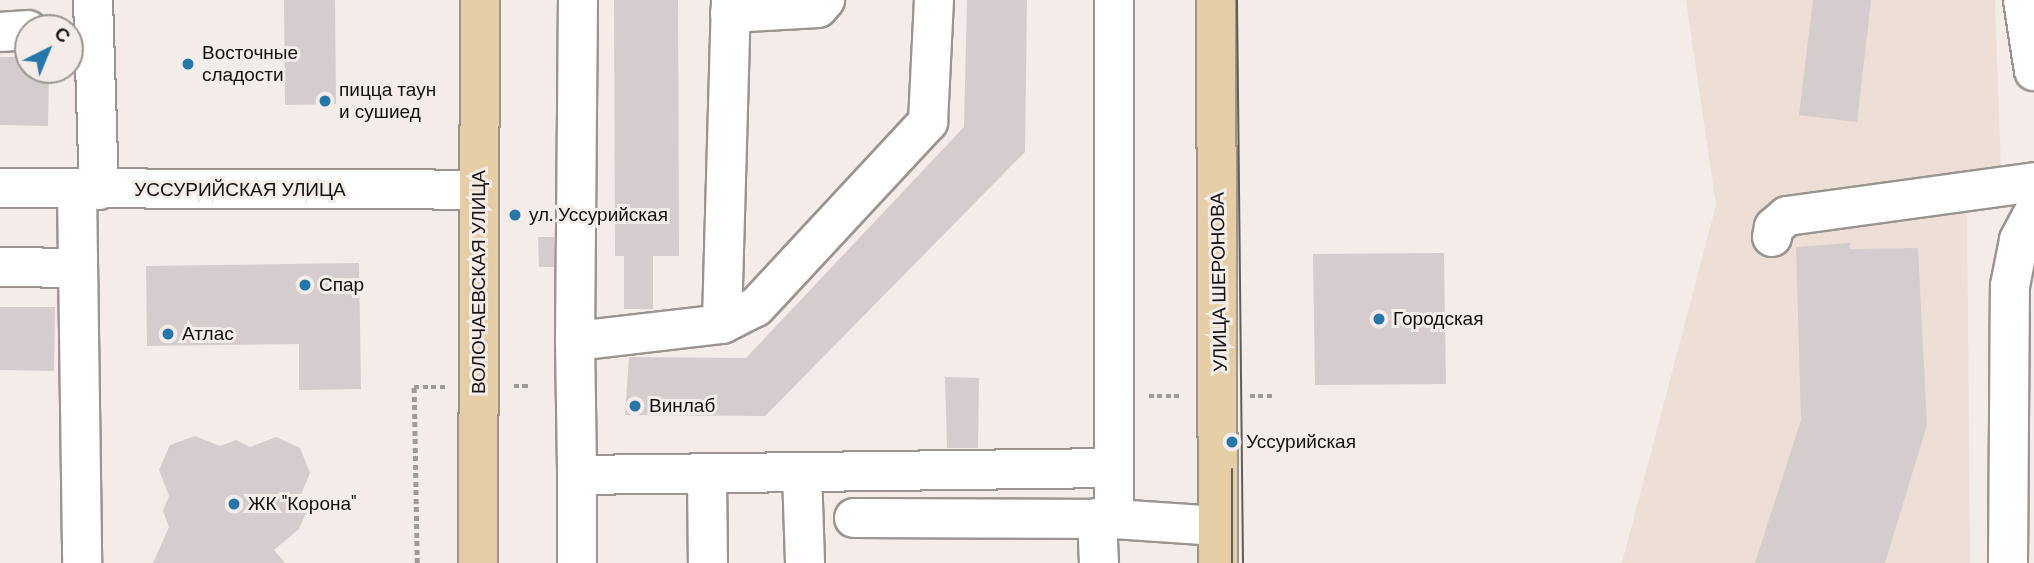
<!DOCTYPE html>
<html>
<head>
<meta charset="utf-8">
<style>
  body { margin:0 }
  #map { position:relative; width:2034px; height:563px; overflow:hidden; background:#f4ece8; font-family:"DM Sans",sans-serif }
  div>[style] { position:absolute }
  [style*='--x'] { left:calc(var(--x)*1px); top:calc(var(--y)*1px); width:calc(var(--w)*1px); rotate:calc(var(--a)*1deg) }
  .built>* { inset:0; background:#edded6 }
  .building>* { inset:0; background:#d5cccd }
  .path>* { height:4.5px; margin-top:-2.25px; transform-origin:0; background:repeating-linear-gradient(90deg,#a19b98 0 5px,transparent 0 8.5px) }
  .roads { filter:drop-shadow(2px 0 #9b9491) drop-shadow(-2px 0 #9b9491) drop-shadow(0 2px #9b9491) drop-shadow(0 -2px #9b9491) }
  .minor>* { height:38px; margin:-19px; padding:0 19px; transform-origin:19px; border-radius:19px; background:#fff }
  .major>* { height:38px; margin:-19px; padding:0 19px; transform-origin:19px; border-radius:19px; background:#e5cea6 }
  .tram>* { height:2px; margin:-1px; padding:0 1px; transform-origin:1px; border-radius:1px; background:#605c59 }
  .dots>* { width:19px; height:19px; translate:-50% -50%; box-sizing:border-box; border:4px solid #f4ece8; border-radius:50% }
  span { translate:-50% -50%; white-space:nowrap; text-align:center; line-height:1.15; -webkit-text-stroke:6px #f4ece8; paint-order:stroke }
  .poi-label { font-size:19px; color:#151311 }
  .left { translate:0 -50%; text-align:left }
  .street-label { font-size:19px; color:#151311 }
  .north { position:absolute; left:14px; top:14px; width:70px; height:70px; box-sizing:border-box; background:#f4ece8; border:2px solid #9b9592; border-radius:50%; rotate:43deg; font-size:19px; font-weight:700; line-height:28px; text-align:center; color:#151311 }
  .north::after { content:''; display:block; margin:auto; width:24px; height:32px; background:#2677a8; clip-path:polygon(50% 0,100% 100%,50% 72%,0 100%) }
</style>
</head>
<body>
<div id="map">
  <div class="built">
    <i style="clip-path:polygon(1686px 0,1995px 0,2002px 201px,1967px 204px,1970px 563px,1622px 563px,1716px 205px)"></i>
  </div>
  <div class="building">
    <i style="clip-path:polygon(284px 0,335px 0,336px 104px,285px 105px)"></i>
    <i style="clip-path:polygon(614px 0,678px 0,679px 256px,653px 256px,653px 309px,624px 309px,624px 256px,615px 256px)"></i>
    <i style="clip-path:polygon(967px 0,1027px 0,1025px 152px,765px 416px,625px 415px,629px 357px,746px 358px,964px 127px)"></i>
    <i style="clip-path:polygon(1813px 0,1871px 0,1857px 122px,1799px 115px)"></i>
    <i style="clip-path:polygon(0 57px,28px 57px,28px 70px,49px 70px,48px 126px,0 125px)"></i>
    <i style="clip-path:polygon(538px 237px,554px 237px,554px 267px,539px 267px)"></i>
    <i style="clip-path:polygon(1850px 243px,1850px 249px,1918px 248px,1927px 425px,1885px 563px,1755px 563px,1801px 420px,1796px 247px)"></i>
    <i style="clip-path:polygon(1444px 253px,1446px 384px,1315px 385px,1313px 254px)"></i>
    <i style="clip-path:polygon(359px 263px,361px 389px,299px 390px,299px 344px,147px 346px,146px 266px)"></i>
    <i style="clip-path:polygon(0 307px,55px 307px,54px 371px,0 370px)"></i>
    <i style="clip-path:polygon(945px 377px,979px 378px,978px 448px,947px 448px)"></i>
    <i style="clip-path:polygon(195px 436px,220px 446px,236px 440px,250px 447px,276px 437px,300px 448px,310px 473px,300px 497px,306px 513px,299px 529px,274px 550px,285px 563px,153px 563px,169px 527px,163px 511px,169px 496px,159px 470px,170px 445px)"></i>
  </div>
  <div class="path">
    <i style="--x:514;--y:386;--w:16;--a:0"></i>
    <i style="--x:1149;--y:396;--w:33;--a:0"></i>
    <i style="--x:1250;--y:396;--w:24;--a:0"></i>
    <i style="--x:417;--y:563;--w:176;--a:-91"></i>
    <i style="--x:414;--y:387;--w:31;--a:0"></i>
  </div>
  <div class="roads">
    <div class="minor">
      <i style="--x:93;--y:0;--w:190;--a:88.2"></i>
      <i style="--x:731;--y:0;--w:324;--a:91.6"></i>
      <i style="--x:722;--y:324;--w:148;--a:173.4"></i>
      <i style="--x:575;--y:341;--w:134;--a:89.1"></i>
      <i style="--x:577;--y:475;--w:534;--a:-0.75"></i>
      <i style="--x:1114;--y:0;--w:519;--a:90"></i>
      <i style="--x:1114;--y:519;--w:104;--a:3.9"></i>
      <i style="--x:2023;--y:0;--w:72;--a:81.2"></i>
      <i style="--x:730;--y:13;--w:88;--a:-3.3"></i>
      <i style="--x:818;--y:8;--w:11;--a:-49"></i>
      <i style="--x:0;--y:32;--w:28;--a:-4"></i>
      <i style="--x:0;--y:188;--w:479;--a:0.2"></i>
      <i style="--x:77;--y:189;--w:374;--a:89.2"></i>
      <i style="--x:1772;--y:237;--w:10;--a:-79"></i>
      <i style="--x:1774;--y:227;--w:17;--a:-40"></i>
      <i style="--x:1787;--y:216;--w:249;--a:-7.8"></i>
      <i style="--x:0;--y:267;--w:78;--a:0.7"></i>
      <i style="--x:722;--y:324;--w:38;--a:-27"></i>
      <i style="--x:756;--y:307;--w:253;--a:-47.1"></i>
      <i style="--x:928;--y:122;--w:122;--a:-87.2"></i>
      <i style="--x:575;--y:341;--w:341;--a:-89.5"></i>
      <i style="--x:802;--y:472;--w:91;--a:88.1"></i>
      <i style="--x:707;--y:474;--w:89;--a:89.4"></i>
      <i style="--x:577;--y:475;--w:88;--a:90"></i>
      <i style="--x:854;--y:518;--w:260;--a:0.2"></i>
      <i style="--x:1097;--y:518;--w:45;--a:87.5"></i>
      <i style="--x:2008;--y:563;--w:277;--a:-89.6"></i>
      <i style="--x:2010;--y:286;--w:47;--a:-78.9"></i>
      <i style="--x:2019;--y:240;--w:32;--a:-62"></i>
    </div>
    <div class="major">
      <i style="--x:1216;--y:0;--w:563;--a:89.8"></i>
      <i style="--x:478;--y:563;--w:563;--a:-89.8"></i>
    </div>
  </div>
  <div class="tram">
    <i style="--x:1237;--y:0;--w:563;--a:89.39"></i>
    <i style="--x:1232;--y:563;--w:94;--a:-90"></i>
  </div>
  <div class="dots">
    <i style="left:188px;top:64px;background:#2677a8"></i>
    <i style="left:325px;top:101px;background:#2677a8"></i>
    <i style="left:515px;top:215px;background:#2677a8"></i>
    <i style="left:305px;top:285px;background:#2677a8"></i>
    <i style="left:1379px;top:319px;background:#2677a8"></i>
    <i style="left:168px;top:334px;background:#2677a8"></i>
    <i style="left:635px;top:406px;background:#2677a8"></i>
    <i style="left:1232px;top:442px;background:#2677a8"></i>
    <i style="left:234px;top:504px;background:#2677a8"></i>
  </div>
  <div class="poi-label">
    <span class="left" style="left:202px;top:64px">Восточные<br>сладости</span>
    <span class="left" style="left:339px;top:101px">пицца таун<br>и сушиед</span>
    <span class="left" style="left:529px;top:215px">ул. Уссурийская</span>
    <span class="left" style="left:319px;top:285px">Спар</span>
    <span class="left" style="left:1393px;top:319px">Городская</span>
    <span class="left" style="left:182px;top:334px">Атлас</span>
    <span class="left" style="left:649px;top:406px">Винлаб</span>
    <span class="left" style="left:1246px;top:442px">Уссурийская</span>
    <span class="left" style="left:248px;top:504px">ЖК "Корона"</span>
  </div>
  <div class="street-label">
    <span style="left:240px;top:190px">УССУРИЙСКАЯ УЛИЦА</span>
    <span style="left:479px;top:282px;rotate:-90deg">ВОЛОЧАЕВСКАЯ УЛИЦА</span>
    <span style="left:1219px;top:282px;rotate:-91deg">УЛИЦА ШЕРОНОВА</span>
  </div>
  <div class="north">С</div>
</div>
</body>
</html>
